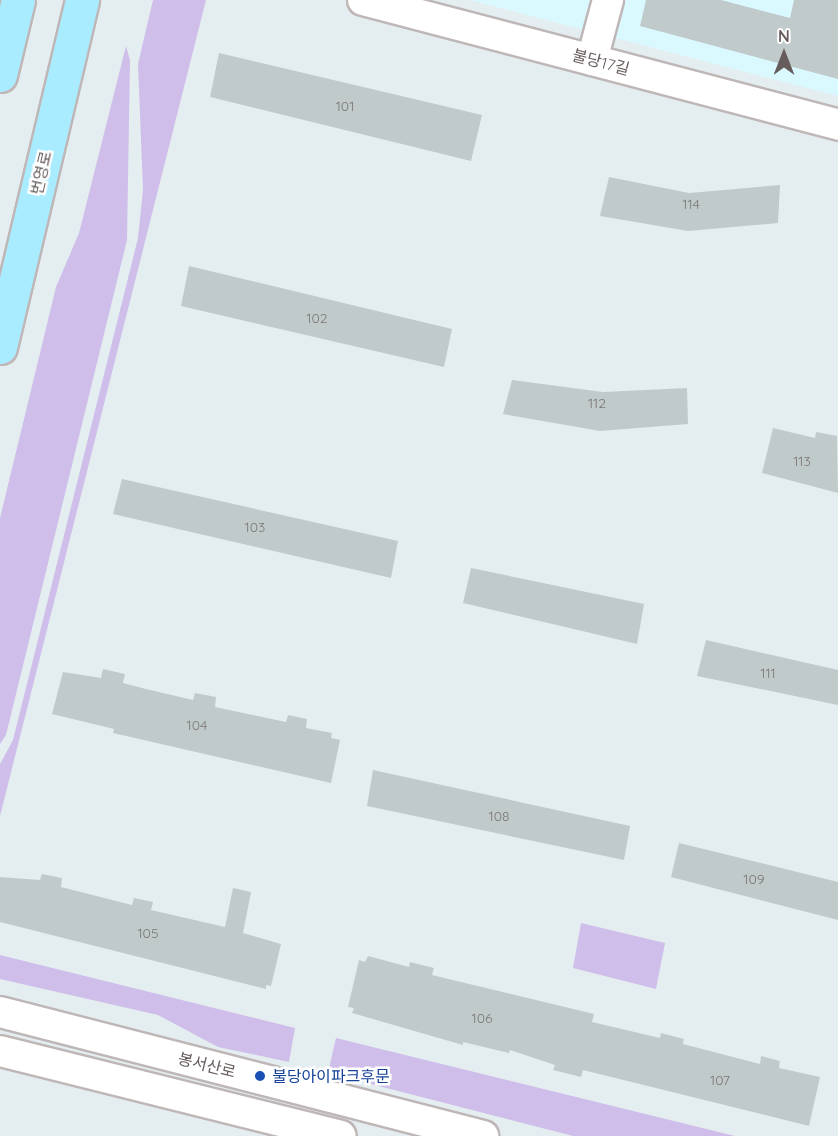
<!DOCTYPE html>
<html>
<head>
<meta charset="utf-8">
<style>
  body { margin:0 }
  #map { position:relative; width:838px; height:1136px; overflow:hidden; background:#e4eef0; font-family:Quicksand,"Noto Sans KR",sans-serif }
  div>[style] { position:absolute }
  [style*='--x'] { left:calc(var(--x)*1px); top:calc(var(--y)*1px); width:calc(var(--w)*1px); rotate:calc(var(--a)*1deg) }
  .commercial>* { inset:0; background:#daf9ff }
  .green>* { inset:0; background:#cfbeea }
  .building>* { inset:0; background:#c1cacb }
  .roads { filter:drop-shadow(2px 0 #bfb7b7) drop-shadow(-2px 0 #bfb7b7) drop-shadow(0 2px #bfb7b7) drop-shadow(0 -2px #bfb7b7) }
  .minor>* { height:30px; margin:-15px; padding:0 15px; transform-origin:15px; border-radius:15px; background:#fff }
  .major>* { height:33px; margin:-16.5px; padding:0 16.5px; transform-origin:16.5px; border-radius:16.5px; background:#aaecff }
  .dots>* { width:16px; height:16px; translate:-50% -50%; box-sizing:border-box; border:3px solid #fff; border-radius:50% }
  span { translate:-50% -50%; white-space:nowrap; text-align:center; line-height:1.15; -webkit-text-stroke:5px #fff; paint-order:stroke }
  .number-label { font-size:14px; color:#7d7878 }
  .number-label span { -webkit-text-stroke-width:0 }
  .street-label { font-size:16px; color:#665c5c }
  .transit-label { font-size:16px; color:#164399 }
  .left { translate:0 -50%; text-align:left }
  .north { position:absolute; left:754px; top:24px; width:60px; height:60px; -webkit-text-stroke:4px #fff; paint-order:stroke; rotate:0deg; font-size:16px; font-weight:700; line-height:24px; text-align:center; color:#665c5c }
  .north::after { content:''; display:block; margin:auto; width:21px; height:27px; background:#665c5c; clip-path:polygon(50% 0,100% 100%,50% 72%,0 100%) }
</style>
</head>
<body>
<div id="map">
  <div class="commercial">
    <i style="clip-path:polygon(470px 0,838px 0,838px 96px)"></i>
  </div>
  <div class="green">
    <i style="clip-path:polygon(153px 0,206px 0,0 816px,0 764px,13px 740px,138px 238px,143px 190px,138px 64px)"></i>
    <i style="clip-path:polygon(126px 46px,130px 60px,127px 240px,6px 735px,0 744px,0 518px,56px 287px,79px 233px)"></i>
    <i style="clip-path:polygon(581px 923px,665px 943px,656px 989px,573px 968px)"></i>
    <i style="clip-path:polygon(0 955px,295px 1028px,289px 1062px,218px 1047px,158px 1015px,0 979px)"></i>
    <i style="clip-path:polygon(336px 1038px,735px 1136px,573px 1136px,328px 1073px)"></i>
  </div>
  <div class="building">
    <i style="clip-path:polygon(646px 0,721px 0,790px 18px,794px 0,838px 0,838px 79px,640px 26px)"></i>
    <i style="clip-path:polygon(219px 53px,482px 115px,471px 161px,210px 97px)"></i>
    <i style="clip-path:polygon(609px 177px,689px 193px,780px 185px,778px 223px,688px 231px,600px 216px)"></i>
    <i style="clip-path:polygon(189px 266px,452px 329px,444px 367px,181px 306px)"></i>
    <i style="clip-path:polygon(512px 380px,603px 392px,687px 388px,688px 424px,600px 431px,503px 414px)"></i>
    <i style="clip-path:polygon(773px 428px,815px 438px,816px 432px,837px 436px,838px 493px,762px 473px)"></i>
    <i style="clip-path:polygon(122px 479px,398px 541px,391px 578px,113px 514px)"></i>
    <i style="clip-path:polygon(471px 568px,644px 604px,637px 644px,463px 603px)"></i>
    <i style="clip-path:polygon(706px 640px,838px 670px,838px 705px,697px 676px)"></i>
    <i style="clip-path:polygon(103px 669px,125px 674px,123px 683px,146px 689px,193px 700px,195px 693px,216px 697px,215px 707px,286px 722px,288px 715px,307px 719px,306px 728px,332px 733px,331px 738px,340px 740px,331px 783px,113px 733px,114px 729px,52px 714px,63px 672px,101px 678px)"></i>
    <i style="clip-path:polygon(373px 770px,630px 826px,624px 860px,367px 806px)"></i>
    <i style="clip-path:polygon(679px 843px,838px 882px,838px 920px,671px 877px)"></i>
    <i style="clip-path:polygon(42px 874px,62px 878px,61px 887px,132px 905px,134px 898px,153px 902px,151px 910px,225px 927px,233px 888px,251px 892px,243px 933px,281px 944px,271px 986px,266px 985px,266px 989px,0 922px,0 877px,40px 880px)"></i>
    <i style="clip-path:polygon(368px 956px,409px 967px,410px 962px,434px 968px,432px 975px,594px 1014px,592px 1022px,660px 1038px,661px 1033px,684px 1039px,683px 1044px,760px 1064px,761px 1056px,780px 1061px,779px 1068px,820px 1077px,809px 1126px,583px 1070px,581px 1077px,553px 1070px,555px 1065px,510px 1050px,509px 1053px,463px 1042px,463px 1045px,352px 1013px,354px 1008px,348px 1007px,359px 960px,365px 962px)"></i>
  </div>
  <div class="roads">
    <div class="minor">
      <i style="--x:363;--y:0;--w:491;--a:14.7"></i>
      <i style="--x:592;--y:60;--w:62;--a:-75.1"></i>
      <i style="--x:0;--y:1012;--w:499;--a:14.4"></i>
      <i style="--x:0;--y:1051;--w:351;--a:14"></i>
    </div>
    <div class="major">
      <i style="--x:0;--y:75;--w:77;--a:-76.5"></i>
      <i style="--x:0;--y:347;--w:357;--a:-76.7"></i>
    </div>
  </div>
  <div class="dots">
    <i style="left:260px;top:1076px;background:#1a4fb4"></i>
  </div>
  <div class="number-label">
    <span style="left:345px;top:106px">101</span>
    <span style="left:691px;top:204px">114</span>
    <span style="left:317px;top:318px">102</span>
    <span style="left:597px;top:403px">112</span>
    <span style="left:802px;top:461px">113</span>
    <span style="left:255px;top:527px">103</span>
    <span style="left:768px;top:673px">111</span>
    <span style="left:197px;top:725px">104</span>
    <span style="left:499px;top:816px">108</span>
    <span style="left:754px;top:879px">109</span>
    <span style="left:148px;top:933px">105</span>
    <span style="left:482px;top:1018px">106</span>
    <span style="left:720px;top:1080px">107</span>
  </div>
  <div class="street-label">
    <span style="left:601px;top:62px;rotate:15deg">불당17길</span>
    <span style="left:41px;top:173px;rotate:-77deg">번영로</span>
    <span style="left:207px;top:1065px;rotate:14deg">봉서산로</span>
  </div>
  <div class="transit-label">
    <span class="left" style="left:272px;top:1076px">불당아이파크후문</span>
  </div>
  <div class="north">N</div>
</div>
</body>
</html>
